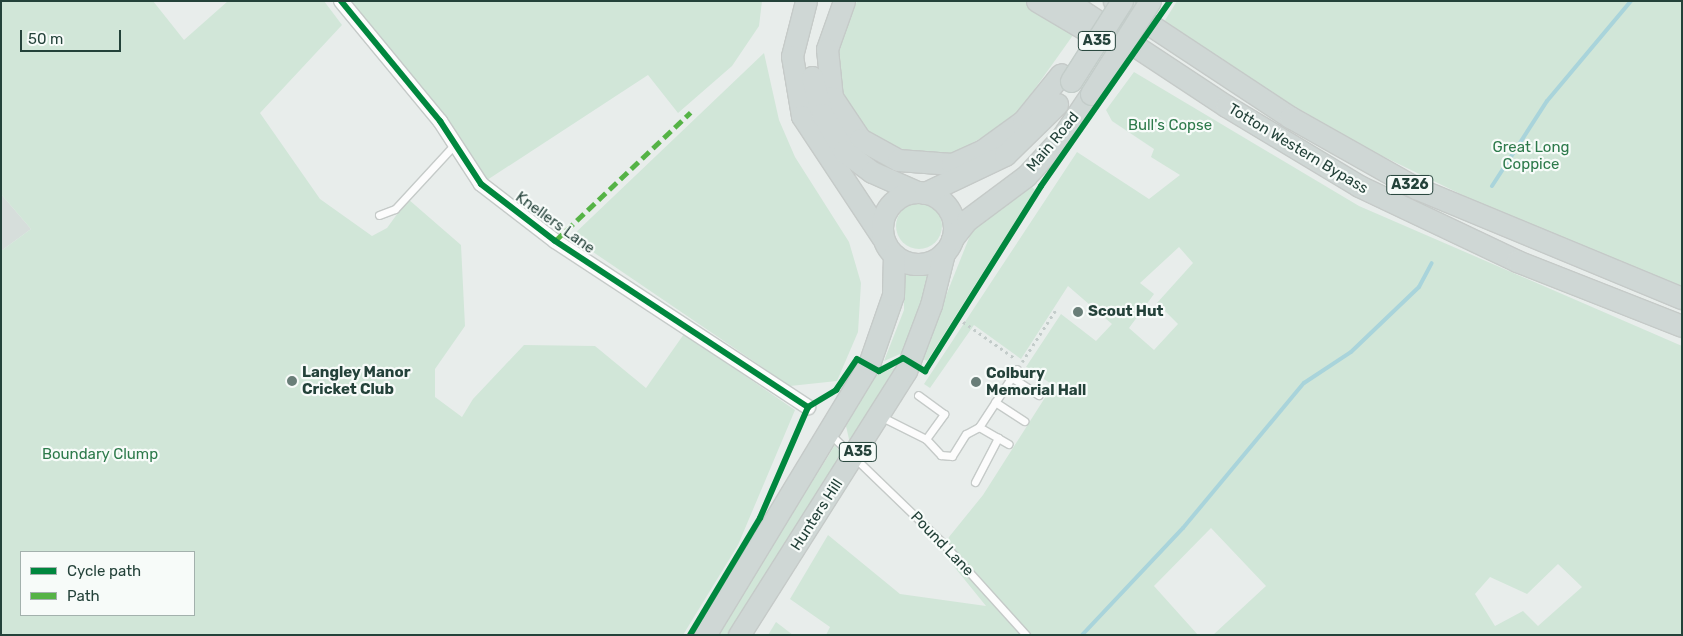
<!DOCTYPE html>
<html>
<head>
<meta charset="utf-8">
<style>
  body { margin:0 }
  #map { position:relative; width:1683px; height:636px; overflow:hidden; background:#e8edeb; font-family:Rubik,sans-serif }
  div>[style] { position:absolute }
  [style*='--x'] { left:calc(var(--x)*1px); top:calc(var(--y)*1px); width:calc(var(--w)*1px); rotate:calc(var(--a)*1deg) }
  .built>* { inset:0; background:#d6dedb }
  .green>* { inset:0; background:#d1e6d8 }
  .round { border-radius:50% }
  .stream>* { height:4px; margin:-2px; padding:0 2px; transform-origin:2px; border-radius:2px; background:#a9d4db }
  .path>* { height:2.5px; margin-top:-1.25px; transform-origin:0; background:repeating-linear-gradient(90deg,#c3ccca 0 2.5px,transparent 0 6.5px) }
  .roads { filter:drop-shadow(1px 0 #c5cac8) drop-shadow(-1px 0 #c5cac8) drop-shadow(0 1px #c5cac8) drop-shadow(0 -1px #c5cac8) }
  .lane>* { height:7px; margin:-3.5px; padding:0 3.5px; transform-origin:3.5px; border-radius:3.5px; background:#fcfcfc }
  .street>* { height:14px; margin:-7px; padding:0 7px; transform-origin:7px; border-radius:7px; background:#fcfcfc }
  .primary>* { height:21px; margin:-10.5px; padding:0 10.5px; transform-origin:10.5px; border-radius:10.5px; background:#cfd7d5 }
  .primary>.ring { margin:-10.5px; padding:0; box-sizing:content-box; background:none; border:21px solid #cfd7d5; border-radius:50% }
  .bridges { filter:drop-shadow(1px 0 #c3ccc9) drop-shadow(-1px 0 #c3ccc9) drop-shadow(0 1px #c3ccc9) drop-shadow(0 -1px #c3ccc9) }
  .primary-bridge>* { height:21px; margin:-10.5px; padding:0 10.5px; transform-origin:10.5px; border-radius:10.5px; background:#cfd7d5 }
  .quiet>* { height:5px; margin-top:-2.5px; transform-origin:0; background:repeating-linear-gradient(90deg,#55b346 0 10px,transparent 0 15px) }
  .cycleway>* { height:6px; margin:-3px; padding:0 3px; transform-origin:3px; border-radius:3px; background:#00873e }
  .dots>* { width:14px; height:14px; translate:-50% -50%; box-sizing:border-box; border:2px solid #f7fbf9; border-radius:50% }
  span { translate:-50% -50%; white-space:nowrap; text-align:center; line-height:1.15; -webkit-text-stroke:4.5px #f7fbf9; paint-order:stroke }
  .shield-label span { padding:1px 4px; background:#f7fbf9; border:1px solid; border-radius:4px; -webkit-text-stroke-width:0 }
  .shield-label { font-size:14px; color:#24423a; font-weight:700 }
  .park-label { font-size:15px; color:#2d7a4b }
  .street-label { font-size:15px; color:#24423a }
  .poi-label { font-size:15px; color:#24423a; font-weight:700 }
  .left { translate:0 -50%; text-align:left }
  .frame { position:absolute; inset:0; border:2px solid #24423a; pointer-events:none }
  .legend { position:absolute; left:20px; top:551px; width:175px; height:65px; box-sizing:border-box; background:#f7fbf9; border:1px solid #a3b1ad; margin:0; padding:6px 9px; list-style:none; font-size:15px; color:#24423a }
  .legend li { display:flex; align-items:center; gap:10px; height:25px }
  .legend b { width:25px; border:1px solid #a3b1ad }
  .scale { position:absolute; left:20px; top:30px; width:101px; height:22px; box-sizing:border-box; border:2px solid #24423a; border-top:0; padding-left:6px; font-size:15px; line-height:18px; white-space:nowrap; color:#24423a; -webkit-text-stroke:4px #f7fbf9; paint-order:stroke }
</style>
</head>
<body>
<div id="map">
  <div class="built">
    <i style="clip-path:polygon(1px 194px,31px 229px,1px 251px)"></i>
  </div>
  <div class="green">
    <i style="clip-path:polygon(evenodd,1px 1px,153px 1px,184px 40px,228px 1px,324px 1px,342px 25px,260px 113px,320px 199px,372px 236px,387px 228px,408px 199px,461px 245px,465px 326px,435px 369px,435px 397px,462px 417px,473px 399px,524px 345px,595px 346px,646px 388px,684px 334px,795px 410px,738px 545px,683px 635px,1px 635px,1px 251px,31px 229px,1px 194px,1px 1px,21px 552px,194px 552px,194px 615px,21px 615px,21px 552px)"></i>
    <i style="clip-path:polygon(341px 1px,762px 1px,759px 26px,732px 66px,678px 113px,648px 75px,481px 184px)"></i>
    <i style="clip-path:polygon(857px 1px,1026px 1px,1076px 31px,1014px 118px,956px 153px,928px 158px,886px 143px,860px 126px,848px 109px,839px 82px,838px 49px)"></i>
    <i style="clip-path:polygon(1177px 1px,1682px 1px,1682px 286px,1520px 223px,1374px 152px,1228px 68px,1164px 22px)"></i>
    <i style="clip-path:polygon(764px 53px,779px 120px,795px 157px,849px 242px,861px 283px,858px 332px,837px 381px,790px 386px,571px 237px)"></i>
    <i style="clip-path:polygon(evenodd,1134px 72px,1359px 206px,1682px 346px,1682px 635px,1213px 635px,1266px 586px,1211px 528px,1154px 586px,1198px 635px,826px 635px,830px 627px,790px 599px,828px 535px,900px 594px,986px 606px,943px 553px,949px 537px,983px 495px,1053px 385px,1026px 367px,1061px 314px,1096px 341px,1112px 324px,1068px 286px,1021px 359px,974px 325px,930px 388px,924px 384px,1077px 152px,1149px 199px,1180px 175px,1151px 157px,1154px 149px,1112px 121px,1106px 110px,1134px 72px,1179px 247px,1193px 263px,1157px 303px,1178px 324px,1154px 350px,1129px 328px,1154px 294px,1140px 283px,1179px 247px,1134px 72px,1558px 564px,1582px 587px,1538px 626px,1523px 611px,1495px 626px,1475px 594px,1490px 577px,1527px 594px,1558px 564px)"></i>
    <i style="clip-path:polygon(1028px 183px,1035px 190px,927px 361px,921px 358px,973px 228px)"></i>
    <i class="round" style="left:896px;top:203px;width:46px;height:46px"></i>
    <i style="clip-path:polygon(931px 271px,907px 351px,884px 361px,904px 310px,904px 273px)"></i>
    <i style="clip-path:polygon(901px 365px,851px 448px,846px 426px,876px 375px)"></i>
    <i style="clip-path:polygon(835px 445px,845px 460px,730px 635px,717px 635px)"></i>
    <i style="clip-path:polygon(776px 622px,793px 635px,768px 635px)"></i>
  </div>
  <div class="stream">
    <i style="--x:1492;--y:186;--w:101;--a:-57.1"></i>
    <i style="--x:1547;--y:101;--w:131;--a:-50"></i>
    <i style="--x:1082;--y:635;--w:147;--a:-46.7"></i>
    <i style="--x:1183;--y:528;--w:189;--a:-50.2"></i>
    <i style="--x:1304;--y:383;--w:56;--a:-33.4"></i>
    <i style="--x:1351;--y:352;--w:94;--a:-43.7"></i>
    <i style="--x:1419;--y:287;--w:27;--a:-62"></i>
  </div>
  <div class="path">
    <i style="--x:958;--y:318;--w:71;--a:35.3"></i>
    <i style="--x:1022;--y:362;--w:64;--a:-57.1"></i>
  </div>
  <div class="roads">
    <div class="lane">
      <i style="--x:379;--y:215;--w:17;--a:-21"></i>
      <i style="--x:395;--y:209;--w:88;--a:-47.3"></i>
      <i style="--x:1011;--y:377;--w:33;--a:33"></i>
      <i style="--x:995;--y:402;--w:35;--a:33"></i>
      <i style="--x:880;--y:416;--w:51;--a:26.6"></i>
      <i style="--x:926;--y:439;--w:31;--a:-54"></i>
      <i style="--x:944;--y:414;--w:32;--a:-144"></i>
      <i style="--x:979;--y:427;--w:34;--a:30"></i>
      <i style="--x:830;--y:434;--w:157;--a:44"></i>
      <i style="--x:943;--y:543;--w:124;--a:47.9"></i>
      <i style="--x:926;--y:439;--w:22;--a:47"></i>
      <i style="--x:941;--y:455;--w:11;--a:5"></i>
      <i style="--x:952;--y:456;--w:26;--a:-58"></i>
      <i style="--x:966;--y:434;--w:15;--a:-28"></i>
      <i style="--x:979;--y:427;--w:69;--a:-56.8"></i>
      <i style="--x:975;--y:482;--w:50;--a:-62.4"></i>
    </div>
    <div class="street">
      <i style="--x:341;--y:1;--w:156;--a:50.5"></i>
      <i style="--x:440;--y:121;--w:75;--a:56.9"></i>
      <i style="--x:481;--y:184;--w:93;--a:37.6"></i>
      <i style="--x:555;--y:241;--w:303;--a:33.3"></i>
    </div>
    <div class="primary">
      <i style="--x:806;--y:1;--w:57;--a:104.3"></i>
      <i style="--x:792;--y:56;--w:61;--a:80.5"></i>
      <i style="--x:802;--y:116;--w:145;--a:56.5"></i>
      <i style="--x:844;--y:1;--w:51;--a:109.5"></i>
      <i style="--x:827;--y:49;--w:48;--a:84.1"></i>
      <i style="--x:832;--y:97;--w:50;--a:56.3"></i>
      <i style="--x:860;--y:139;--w:43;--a:28.9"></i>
      <i style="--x:898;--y:160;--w:54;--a:4.2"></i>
      <i style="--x:952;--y:164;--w:34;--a:-24"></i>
      <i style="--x:983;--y:150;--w:49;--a:-35.9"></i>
      <i style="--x:1023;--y:121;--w:60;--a:-51"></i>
      <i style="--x:1037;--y:1;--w:53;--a:30.4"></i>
      <i style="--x:1067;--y:1;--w:191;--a:33.4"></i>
      <i style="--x:1226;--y:106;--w:155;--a:31"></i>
      <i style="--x:1359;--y:186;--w:175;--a:25.4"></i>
      <i style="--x:1517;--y:261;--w:177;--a:21.5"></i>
      <i style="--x:1114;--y:1;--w:211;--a:33.4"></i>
      <i style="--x:1290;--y:117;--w:145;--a:29.4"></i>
      <i style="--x:1416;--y:188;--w:288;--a:22.5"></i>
      <i style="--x:812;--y:77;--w:38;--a:75"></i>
      <i style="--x:822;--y:114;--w:43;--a:59.3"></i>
      <i style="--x:844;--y:151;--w:35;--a:37"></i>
      <i style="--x:872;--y:172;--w:49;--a:24"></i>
      <i class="ring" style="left:882px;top:192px;width:51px;height:51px"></i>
      <i style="--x:925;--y:193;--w:89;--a:-25.4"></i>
      <i style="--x:1005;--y:155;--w:73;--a:-44.4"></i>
      <i style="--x:952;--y:239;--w:24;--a:-52"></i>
      <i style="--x:967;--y:220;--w:74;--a:-36.7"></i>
      <i style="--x:1026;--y:176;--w:53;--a:-47.3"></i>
      <i style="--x:1062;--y:137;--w:52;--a:-56"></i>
      <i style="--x:705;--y:635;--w:317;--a:-58.8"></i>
      <i style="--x:869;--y:364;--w:73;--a:-70.8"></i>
      <i style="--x:893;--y:295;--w:40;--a:-88.6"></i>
      <i style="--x:739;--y:635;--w:312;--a:-57.7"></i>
      <i style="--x:906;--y:371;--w:71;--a:-69.3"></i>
      <i style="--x:931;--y:305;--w:54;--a:-76"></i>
    </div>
  </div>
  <div class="bridges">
    <div class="primary-bridge">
      <i style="--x:1071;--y:81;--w:95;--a:-57.5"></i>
      <i style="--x:1091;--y:94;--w:110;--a:-57.6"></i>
    </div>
  </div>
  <div class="quiet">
    <i style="--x:555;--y:241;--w:187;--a:-43.5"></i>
  </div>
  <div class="cycleway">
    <i style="--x:341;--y:1;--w:156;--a:50.5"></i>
    <i style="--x:440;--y:121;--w:75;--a:56.9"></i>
    <i style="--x:481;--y:184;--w:93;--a:37.6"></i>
    <i style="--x:555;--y:241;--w:303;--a:33.3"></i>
    <i style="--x:690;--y:635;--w:136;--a:-59.1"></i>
    <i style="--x:760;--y:518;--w:121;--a:-66.6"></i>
    <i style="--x:808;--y:407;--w:33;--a:-31"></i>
    <i style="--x:836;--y:390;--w:37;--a:-56"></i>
    <i style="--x:857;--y:359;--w:25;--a:29"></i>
    <i style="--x:879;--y:371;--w:27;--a:-28"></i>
    <i style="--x:903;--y:358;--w:26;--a:31"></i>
    <i style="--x:925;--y:371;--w:218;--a:-57.9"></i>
    <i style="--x:1041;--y:186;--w:226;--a:-55.1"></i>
  </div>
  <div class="dots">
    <i style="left:1078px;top:312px;background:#697e78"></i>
    <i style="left:292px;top:381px;background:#697e78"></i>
    <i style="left:976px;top:382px;background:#697e78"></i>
  </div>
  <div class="shield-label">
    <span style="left:1097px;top:41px">A35</span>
    <span style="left:1410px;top:185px">A326</span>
    <span style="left:858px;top:452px">A35</span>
  </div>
  <div class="park-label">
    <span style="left:1170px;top:126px">Bull's Copse</span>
    <span style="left:1531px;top:156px">Great Long<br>Coppice</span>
    <span style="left:100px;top:455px">Boundary Clump</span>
  </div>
  <div class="street-label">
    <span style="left:1053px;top:142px;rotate:-50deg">Main Road</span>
    <span style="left:1298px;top:149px;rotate:31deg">Totton Western Bypass</span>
    <span style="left:555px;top:223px;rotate:36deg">Knellers Lane</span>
    <span style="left:817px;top:515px;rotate:-57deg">Hunters Hill</span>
    <span style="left:942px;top:544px;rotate:46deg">Pound Lane</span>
  </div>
  <div class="poi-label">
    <span class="left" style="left:1088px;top:312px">Scout Hut</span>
    <span class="left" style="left:302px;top:381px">Langley Manor<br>Cricket Club</span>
    <span class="left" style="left:986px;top:382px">Colbury<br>Memorial Hall</span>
  </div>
  <div class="frame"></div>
  <ul class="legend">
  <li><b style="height:6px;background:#00873e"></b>Cycle path</li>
  <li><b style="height:6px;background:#55b346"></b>Path</li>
  </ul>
  <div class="scale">50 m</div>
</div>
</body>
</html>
